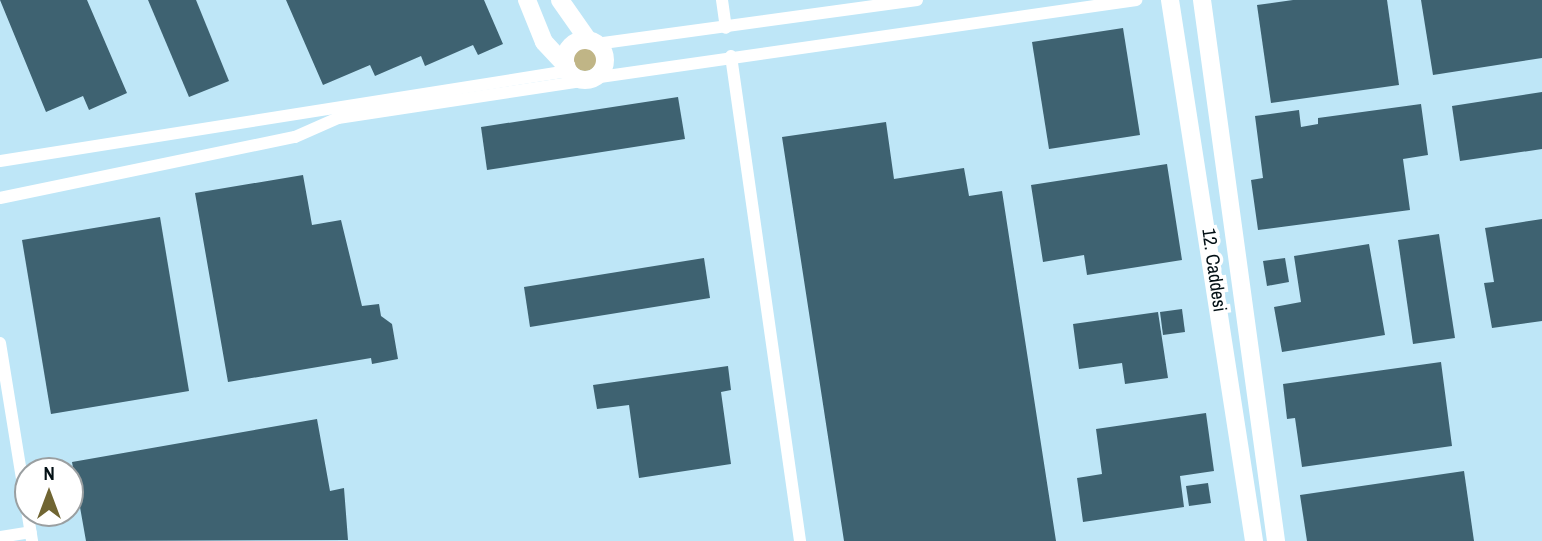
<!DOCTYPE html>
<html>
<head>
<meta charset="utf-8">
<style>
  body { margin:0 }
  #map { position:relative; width:1542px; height:541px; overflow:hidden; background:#bee6f7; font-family:"Archivo Narrow",sans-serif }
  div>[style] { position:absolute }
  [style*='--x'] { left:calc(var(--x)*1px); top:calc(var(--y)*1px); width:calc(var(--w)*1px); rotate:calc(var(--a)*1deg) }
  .green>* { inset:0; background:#c0b586 }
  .round { border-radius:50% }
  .building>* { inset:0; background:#3e6271 }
  .street>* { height:12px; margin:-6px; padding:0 6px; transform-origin:6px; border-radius:6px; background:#fff }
  .secondary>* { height:18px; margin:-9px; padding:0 9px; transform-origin:9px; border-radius:9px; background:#fff }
  .secondary>.ring { margin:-9px; padding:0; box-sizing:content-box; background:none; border:18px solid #fff; border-radius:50% }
  span { translate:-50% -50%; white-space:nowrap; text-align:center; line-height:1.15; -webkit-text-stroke:7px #fff; paint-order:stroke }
  .street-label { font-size:19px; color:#031015 }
  .north { position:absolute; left:14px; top:457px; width:70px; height:70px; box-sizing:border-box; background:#fff; border:2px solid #9a9fa1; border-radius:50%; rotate:0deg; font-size:19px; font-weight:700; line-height:28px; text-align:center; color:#031015 }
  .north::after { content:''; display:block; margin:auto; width:24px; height:32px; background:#706532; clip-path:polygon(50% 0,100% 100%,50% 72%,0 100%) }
</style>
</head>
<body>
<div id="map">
  <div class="green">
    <i class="round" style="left:573px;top:47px;width:24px;height:24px"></i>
  </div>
  <div class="building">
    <i style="clip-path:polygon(0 0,87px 0,127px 93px,89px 110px,83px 96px,46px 112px)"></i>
    <i style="clip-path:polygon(148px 0,196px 0,229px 81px,189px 97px)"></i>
    <i style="clip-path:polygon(286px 0,484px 0,503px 44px,478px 55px,473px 45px,425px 66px,421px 56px,375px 76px,370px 65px,323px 85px)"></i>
    <i style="clip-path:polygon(1293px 0,1387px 0,1399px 85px,1271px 103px,1257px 5px)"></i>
    <i style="clip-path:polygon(1421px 0,1542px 0,1542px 58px,1433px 75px)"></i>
    <i style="clip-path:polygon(1123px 28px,1140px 135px,1049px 149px,1032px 42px)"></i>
    <i style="clip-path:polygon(1542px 92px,1542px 149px,1460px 161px,1452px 106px)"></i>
    <i style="clip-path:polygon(678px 97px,685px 139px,487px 170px,481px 127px)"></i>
    <i style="clip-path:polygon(1421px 104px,1428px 155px,1403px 159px,1410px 210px,1258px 230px,1251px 180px,1263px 178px,1255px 116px,1299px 110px,1301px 127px,1318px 124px,1318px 118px)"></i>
    <i style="clip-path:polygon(886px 122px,894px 179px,964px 168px,969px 196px,1002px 191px,1056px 541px,844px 541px,782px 137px)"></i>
    <i style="clip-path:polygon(1167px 164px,1182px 260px,1087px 275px,1084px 255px,1043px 262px,1031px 185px)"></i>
    <i style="clip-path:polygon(303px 175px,312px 225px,341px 220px,362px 306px,379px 304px,381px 316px,392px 324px,398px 359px,372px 364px,371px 358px,228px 382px,195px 193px)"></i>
    <i style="clip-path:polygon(160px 217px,189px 391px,51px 414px,22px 240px)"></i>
    <i style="clip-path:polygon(1542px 219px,1542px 321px,1492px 328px,1484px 283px,1494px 282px,1485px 228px)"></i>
    <i style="clip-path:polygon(1439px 234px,1455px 338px,1413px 344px,1398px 240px)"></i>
    <i style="clip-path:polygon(1369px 244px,1385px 335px,1282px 352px,1274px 307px,1301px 302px,1294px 256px)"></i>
    <i style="clip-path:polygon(704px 258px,710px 298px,530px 327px,524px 287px)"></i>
    <i style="clip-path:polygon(1285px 258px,1289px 282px,1267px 286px,1263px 261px)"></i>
    <i style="clip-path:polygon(1182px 309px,1185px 332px,1163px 335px,1160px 312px)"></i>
    <i style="clip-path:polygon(1158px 312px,1168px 378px,1125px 384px,1122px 363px,1079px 369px,1073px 324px)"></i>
    <i style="clip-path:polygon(1441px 362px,1452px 446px,1302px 467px,1295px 418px,1287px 419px,1283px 384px)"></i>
    <i style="clip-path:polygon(728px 366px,731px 390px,721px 392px,731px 464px,639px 478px,629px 405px,597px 409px,593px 385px)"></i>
    <i style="clip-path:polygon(1206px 413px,1214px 471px,1180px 476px,1184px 507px,1083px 522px,1077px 478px,1102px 474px,1096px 429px)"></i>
    <i style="clip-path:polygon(317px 419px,330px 491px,344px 488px,348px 540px,86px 541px,72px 462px)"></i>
    <i style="clip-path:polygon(1464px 471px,1474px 541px,1307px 541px,1300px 495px)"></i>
    <i style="clip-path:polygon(1208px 483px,1211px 503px,1189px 506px,1186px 486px)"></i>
  </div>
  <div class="street">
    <i style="--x:722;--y:0;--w:28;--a:82"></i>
    <i style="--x:596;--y:44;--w:324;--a:-7.8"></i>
    <i style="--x:731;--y:56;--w:490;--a:81.9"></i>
    <i style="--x:593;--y:78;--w:549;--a:-8.17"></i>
    <i style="--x:0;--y:161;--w:575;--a:-9"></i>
    <i style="--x:0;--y:198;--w:301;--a:-11.7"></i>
    <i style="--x:295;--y:137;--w:47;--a:-23.8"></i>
    <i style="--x:338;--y:118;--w:253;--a:-8.6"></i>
    <i style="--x:0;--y:343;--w:201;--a:80.8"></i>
    <i style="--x:0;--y:537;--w:31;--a:-9"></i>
  </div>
  <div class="secondary">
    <i style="--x:527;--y:0;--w:45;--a:68"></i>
    <i style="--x:544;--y:42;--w:33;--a:47"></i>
    <i style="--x:560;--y:0;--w:49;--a:55"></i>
    <i style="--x:1170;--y:0;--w:547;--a:81.17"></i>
    <i style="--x:1202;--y:0;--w:546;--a:82.21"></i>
    <i class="ring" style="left:565px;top:40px;width:22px;height:22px"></i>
  </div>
  <div class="street-label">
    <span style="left:1214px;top:270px;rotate:82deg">12. Caddesi</span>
  </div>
  <div class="north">N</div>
</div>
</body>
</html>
